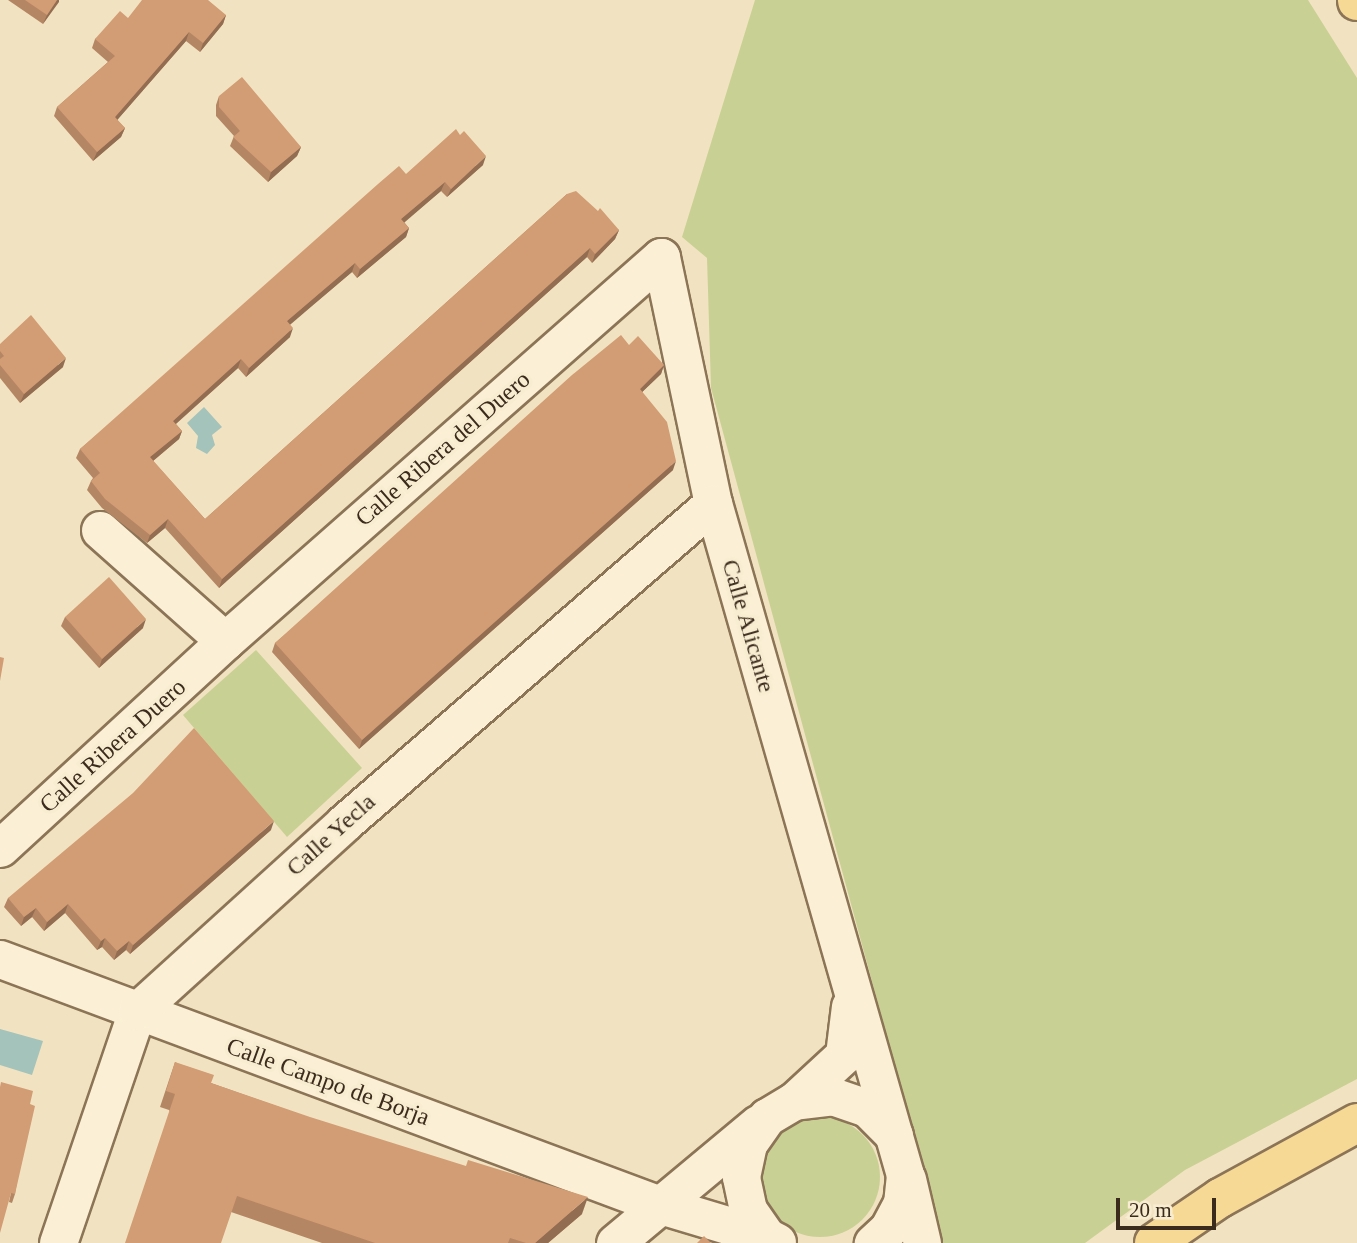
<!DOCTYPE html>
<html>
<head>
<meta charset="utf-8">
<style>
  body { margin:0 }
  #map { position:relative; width:1357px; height:1243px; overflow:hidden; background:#f1e3c1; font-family:"Times New Roman",serif }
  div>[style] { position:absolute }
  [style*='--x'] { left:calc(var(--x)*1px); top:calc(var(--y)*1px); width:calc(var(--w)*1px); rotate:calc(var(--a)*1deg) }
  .green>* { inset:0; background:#c9d094 }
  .round { border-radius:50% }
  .water>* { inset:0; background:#a4c3ba }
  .roads { filter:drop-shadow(2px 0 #8c7457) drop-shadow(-2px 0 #8c7457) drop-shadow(0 2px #8c7457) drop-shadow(0 -2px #8c7457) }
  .minor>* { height:37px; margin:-18.5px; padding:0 18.5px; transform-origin:18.5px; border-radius:18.5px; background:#fbf0d5 }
  .major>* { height:38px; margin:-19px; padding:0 19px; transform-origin:19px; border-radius:19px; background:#f7d996 }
  .wall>* { inset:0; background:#b58664 }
  .shaded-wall>* { inset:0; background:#936d51 }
  .building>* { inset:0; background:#d29c74 }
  span { translate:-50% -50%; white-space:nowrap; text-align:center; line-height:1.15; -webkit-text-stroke:7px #f8edd1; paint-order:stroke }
  .street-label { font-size:24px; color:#3b2b1d }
  .scale { position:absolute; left:1116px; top:1198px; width:100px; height:32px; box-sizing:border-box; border:4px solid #3b2b1d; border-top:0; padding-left:9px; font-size:21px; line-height:24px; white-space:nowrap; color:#3b2b1d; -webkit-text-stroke:5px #f8edd1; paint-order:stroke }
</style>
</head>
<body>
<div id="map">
  <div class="green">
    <i style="clip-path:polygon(755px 0,1308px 0,1357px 78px,1357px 1079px,1185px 1170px,1085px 1243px,943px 1243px,711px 388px,707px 258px,682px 237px)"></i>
    <i style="clip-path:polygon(256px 650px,362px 768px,287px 837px,183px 715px)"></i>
    <i class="round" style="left:760px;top:1117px;width:120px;height:120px"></i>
  </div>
  <div class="water">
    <i style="clip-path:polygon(204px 407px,222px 427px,212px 435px,215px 445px,207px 454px,196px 448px,198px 436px,187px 423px)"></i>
    <i style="clip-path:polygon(0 1029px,43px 1041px,32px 1075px,0 1065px)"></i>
  </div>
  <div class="roads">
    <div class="minor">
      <i style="--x:100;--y:530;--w:167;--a:41.6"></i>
      <i style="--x:0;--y:848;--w:306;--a:-42.6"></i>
      <i style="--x:225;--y:641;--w:581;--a:-41.37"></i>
      <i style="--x:661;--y:257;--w:251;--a:78.1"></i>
      <i style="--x:713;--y:503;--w:699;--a:74.05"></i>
      <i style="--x:905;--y:1175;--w:28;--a:96"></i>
      <i style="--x:902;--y:1203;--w:30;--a:118"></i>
      <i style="--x:888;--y:1229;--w:21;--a:137"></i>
      <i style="--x:0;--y:959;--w:701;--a:20.45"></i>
      <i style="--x:657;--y:1204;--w:115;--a:16.7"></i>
      <i style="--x:794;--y:1101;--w:68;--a:-42.6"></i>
      <i style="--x:844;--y:1055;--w:49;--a:-83"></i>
      <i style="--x:907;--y:1179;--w:66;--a:76.8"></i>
      <i style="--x:777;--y:1242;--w:11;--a:-153"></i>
      <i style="--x:767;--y:1237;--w:33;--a:-125"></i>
      <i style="--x:748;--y:1210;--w:34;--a:-102"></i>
      <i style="--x:741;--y:1177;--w:34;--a:-78"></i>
      <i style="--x:748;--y:1144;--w:33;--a:-55"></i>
      <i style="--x:767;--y:1117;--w:31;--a:-31"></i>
      <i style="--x:794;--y:1101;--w:38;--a:-7"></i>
      <i style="--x:832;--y:1096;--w:37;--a:19"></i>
      <i style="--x:867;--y:1108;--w:38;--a:45"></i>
      <i style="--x:58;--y:1243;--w:245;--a:-71.2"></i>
      <i style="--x:137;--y:1011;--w:280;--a:-42.2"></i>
      <i style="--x:344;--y:823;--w:488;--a:-40.9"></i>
      <i style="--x:615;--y:1243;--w:187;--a:-39.8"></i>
    </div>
    <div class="major">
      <i style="--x:1357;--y:0;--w:1;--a:90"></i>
      <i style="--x:1154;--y:1243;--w:80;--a:-34.3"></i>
      <i style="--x:1220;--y:1198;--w:156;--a:-28.7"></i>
    </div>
  </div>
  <div class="wall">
    <i style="clip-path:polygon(8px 0,59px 0,43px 24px)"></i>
    <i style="clip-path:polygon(226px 15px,223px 24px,200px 52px,186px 41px,117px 120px,125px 128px,121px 137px,93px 161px,54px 116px,57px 107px,108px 62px,92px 48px,95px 39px,128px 18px)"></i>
    <i style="clip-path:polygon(219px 96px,301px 147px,297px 156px,268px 182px,230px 146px,234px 136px,216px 116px,216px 105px)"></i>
    <i style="clip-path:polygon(483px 165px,447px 197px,441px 191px,404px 222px,409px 228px,406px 237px,357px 278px,352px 272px,290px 324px,290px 337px,246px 377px,238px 368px,176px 424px,182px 431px,179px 439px,153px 461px,205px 519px,567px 194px,619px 230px,615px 239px,592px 263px,587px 257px,219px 588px,165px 528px,147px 543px,102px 508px,87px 490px,91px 481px,93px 478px,76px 458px,80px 449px,406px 174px)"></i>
    <i style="clip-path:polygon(0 344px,63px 367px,20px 403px,0 378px)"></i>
    <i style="clip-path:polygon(629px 345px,664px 365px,661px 374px,642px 392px,673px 470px,359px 749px,272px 652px,275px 643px)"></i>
    <i style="clip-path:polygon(65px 617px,143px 628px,99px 668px,61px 626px)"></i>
    <i style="clip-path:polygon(271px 830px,130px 954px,126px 950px,114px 960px,102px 947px,97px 950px,65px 913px,44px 931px,32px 917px,21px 926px,4px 907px,8px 898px)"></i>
    <i style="clip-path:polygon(175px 1062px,211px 1083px,582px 1214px,548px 1243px,322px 1243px,231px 1212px,169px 1110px,160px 1107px)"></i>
    <i style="clip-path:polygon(30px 1104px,15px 1194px,12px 1203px,9px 1202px)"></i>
  </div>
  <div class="shaded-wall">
    <i style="clip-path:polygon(57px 0,59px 0,59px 2px,43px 24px,47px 15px)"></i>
    <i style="clip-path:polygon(226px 15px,223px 24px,200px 52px,203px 43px)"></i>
    <i style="clip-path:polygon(189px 32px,186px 41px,112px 126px,115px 117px)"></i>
    <i style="clip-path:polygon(125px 128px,121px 137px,93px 161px,97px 152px)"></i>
    <i style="clip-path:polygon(301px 147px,297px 156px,268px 182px,271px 172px)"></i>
    <i style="clip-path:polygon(486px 156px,483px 165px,447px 197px,451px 189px)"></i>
    <i style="clip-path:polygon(445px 182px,441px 191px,398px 228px,401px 219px)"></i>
    <i style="clip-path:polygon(409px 228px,406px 237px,357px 278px,360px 269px)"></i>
    <i style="clip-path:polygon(619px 230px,615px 239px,592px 263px,595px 254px)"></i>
    <i style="clip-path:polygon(590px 248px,587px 257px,219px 588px,222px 579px)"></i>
    <i style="clip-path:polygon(355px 263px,352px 272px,284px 330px,287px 321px)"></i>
    <i style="clip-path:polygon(293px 328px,290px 337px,246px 377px,249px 368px)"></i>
    <i style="clip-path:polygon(66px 358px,63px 367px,20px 403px,24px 394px)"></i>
    <i style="clip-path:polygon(241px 359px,238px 368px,170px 429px,173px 421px)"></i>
    <i style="clip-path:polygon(664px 365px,661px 374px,636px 398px,640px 389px)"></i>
    <i style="clip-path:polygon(182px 431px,179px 439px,147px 466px,150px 457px)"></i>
    <i style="clip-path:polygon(676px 461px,673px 470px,359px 749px,362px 740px)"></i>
    <i style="clip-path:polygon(168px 519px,165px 528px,147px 543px,150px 535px)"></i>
    <i style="clip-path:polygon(146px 619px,143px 628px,99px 668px,102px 659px)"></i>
    <i style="clip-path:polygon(274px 821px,271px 830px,130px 954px,133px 945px)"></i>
    <i style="clip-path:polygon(68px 904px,65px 913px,44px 931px,47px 922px)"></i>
    <i style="clip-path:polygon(36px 908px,32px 917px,21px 926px,24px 917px)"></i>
    <i style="clip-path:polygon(105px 938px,102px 947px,97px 950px,101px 941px)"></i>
    <i style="clip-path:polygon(129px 941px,126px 950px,114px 960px,117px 951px)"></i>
    <i style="clip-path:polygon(588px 1197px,582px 1214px,548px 1243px,535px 1243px)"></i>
  </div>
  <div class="building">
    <i style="clip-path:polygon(25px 0,57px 0,47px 15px)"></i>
    <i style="clip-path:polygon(142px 0,208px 0,226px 15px,203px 43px,189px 32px,115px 117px,125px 128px,97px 152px,57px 107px,115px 56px,95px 39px,120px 11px,128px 18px)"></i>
    <i style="clip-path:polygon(242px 77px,301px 147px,271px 172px,233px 137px,240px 131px,219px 107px,219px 96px)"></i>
    <i style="clip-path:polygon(456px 129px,460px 135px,464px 131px,486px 156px,451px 189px,445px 182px,401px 219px,409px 228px,360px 269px,355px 263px,287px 321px,293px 328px,249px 368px,241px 359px,173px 421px,182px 431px,150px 457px,205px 519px,567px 194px,576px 191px,598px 211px,600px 208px,619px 230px,595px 254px,590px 248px,222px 579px,168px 519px,150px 535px,105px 499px,91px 481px,100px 473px,80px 449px,378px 184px,399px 166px,406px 174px)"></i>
    <i style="clip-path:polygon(31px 315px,66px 358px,24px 394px,0 365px,0 359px,4px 356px,0 351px,0 344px)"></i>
    <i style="clip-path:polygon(621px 335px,629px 345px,638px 336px,664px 365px,640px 389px,667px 422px,676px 461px,362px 740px,275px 643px,572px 375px)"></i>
    <i style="clip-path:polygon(109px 577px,146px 619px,102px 659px,65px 617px)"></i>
    <i style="clip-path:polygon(0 657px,4px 658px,0 681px)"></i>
    <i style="clip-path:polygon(194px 728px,274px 821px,133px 945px,129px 941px,117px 951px,105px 938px,101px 941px,68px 904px,47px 922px,36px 908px,24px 917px,8px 898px,133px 793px)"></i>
    <i style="clip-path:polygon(175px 1062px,214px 1075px,211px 1083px,310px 1117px,466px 1166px,468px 1160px,588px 1197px,535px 1243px,526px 1243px,510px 1238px,508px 1243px,375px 1243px,237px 1196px,221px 1243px,125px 1243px,175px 1094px,166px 1091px)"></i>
    <i style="clip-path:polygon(1px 1082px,33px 1091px,30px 1104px,35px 1106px,15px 1194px,11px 1193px,0 1233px,0 1087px)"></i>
    <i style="clip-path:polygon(704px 1236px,711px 1243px,697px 1243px)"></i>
  </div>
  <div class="street-label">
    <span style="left:443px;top:449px;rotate:-41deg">Calle Ribera del Duero</span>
    <span style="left:748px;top:626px;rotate:74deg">Calle Alicante</span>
    <span style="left:113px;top:746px;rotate:-42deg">Calle Ribera Duero</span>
    <span style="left:331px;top:835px;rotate:-42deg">Calle Yecla</span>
    <span style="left:328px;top:1082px;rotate:20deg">Calle Campo de Borja</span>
  </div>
  <div class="scale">20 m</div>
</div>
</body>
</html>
